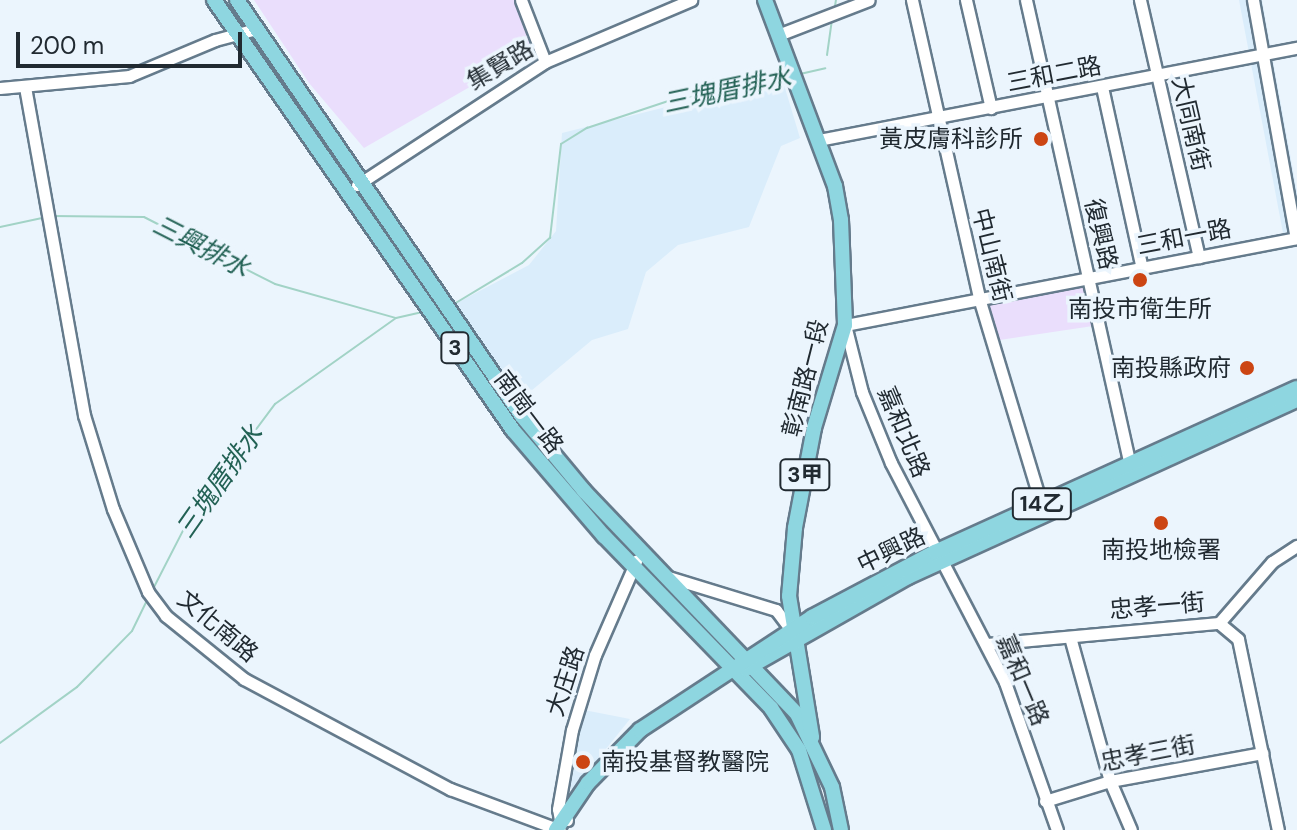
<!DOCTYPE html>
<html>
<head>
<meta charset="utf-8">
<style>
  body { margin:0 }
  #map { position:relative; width:1297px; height:830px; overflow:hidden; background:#ebf5fd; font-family:"DM Sans","Noto Sans TC",sans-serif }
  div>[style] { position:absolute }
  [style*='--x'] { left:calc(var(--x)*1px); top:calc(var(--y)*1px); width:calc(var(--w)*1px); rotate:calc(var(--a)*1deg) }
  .built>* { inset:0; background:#daedfb }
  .green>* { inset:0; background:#eadefc }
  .stream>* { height:2px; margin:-1px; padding:0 1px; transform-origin:1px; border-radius:1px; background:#a2d3c6 }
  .roads { filter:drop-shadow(2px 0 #657b8c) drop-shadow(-2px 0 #657b8c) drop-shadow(0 2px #657b8c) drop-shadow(0 -2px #657b8c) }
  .minor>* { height:11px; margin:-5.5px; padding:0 5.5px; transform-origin:5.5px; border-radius:5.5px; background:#fff }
  .major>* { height:14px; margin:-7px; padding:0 7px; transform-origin:7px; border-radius:7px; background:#8ed6e0 }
  .dots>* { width:22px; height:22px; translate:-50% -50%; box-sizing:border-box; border:4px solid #ebf5fd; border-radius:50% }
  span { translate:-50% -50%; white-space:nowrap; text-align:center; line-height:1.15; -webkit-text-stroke:7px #ebf5fd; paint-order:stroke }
  .shield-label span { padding:2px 6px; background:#ebf5fd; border:2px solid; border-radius:6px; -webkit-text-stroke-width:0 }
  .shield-label { font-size:22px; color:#212a31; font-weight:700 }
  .street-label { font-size:24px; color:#212a31 }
  .poi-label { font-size:24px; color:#212a31 }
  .right { translate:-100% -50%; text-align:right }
  .left { translate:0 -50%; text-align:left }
  .water-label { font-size:26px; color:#226154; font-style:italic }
  .scale { position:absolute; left:16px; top:32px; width:226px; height:36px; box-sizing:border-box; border:4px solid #212a31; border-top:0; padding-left:10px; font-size:24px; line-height:28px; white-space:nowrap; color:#212a31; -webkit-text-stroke:6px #ebf5fd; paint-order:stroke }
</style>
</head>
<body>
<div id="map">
  <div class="built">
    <i style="clip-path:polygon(1239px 0,1262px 0,1297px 192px,1297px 231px,1283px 233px)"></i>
    <i style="clip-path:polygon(782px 78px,800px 138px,781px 146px,749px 227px,678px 245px,646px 272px,628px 329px,592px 340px,519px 401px,453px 305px,529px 265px,556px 231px,562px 133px)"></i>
    <i style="clip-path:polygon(584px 710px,630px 719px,573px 790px,565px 786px)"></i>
  </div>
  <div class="green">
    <i style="clip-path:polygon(254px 0,514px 0,532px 51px,364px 148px,309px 83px)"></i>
    <i style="clip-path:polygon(1084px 284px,1093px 326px,993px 341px,983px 301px)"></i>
  </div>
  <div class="stream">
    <i style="--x:835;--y:6;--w:6;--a:-81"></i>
    <i style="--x:827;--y:55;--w:34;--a:-82"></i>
    <i style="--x:800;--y:74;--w:26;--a:-13"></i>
    <i style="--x:52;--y:216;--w:92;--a:0.6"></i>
    <i style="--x:144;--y:217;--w:147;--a:27.1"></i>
    <i style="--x:275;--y:284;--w:126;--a:15.7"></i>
    <i style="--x:0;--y:227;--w:43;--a:-12.1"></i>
    <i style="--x:454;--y:304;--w:79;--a:-31.1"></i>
    <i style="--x:522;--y:263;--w:38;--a:-42"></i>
    <i style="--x:550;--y:238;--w:95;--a:-83.3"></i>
    <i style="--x:561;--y:144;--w:31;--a:-32"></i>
    <i style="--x:587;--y:128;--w:92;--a:-18.4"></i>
    <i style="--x:674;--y:99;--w:115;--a:-9.5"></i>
    <i style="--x:153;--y:589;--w:76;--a:-62.8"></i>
    <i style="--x:188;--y:521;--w:146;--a:-53.4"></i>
    <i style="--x:275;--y:404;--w:148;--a:-35.4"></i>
    <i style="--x:396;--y:318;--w:26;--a:-13"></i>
    <i style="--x:0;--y:743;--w:95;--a:-36"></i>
    <i style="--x:77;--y:687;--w:78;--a:-45.5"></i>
    <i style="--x:132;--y:631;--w:34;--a:-64"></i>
  </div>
  <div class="roads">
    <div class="minor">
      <i style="--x:521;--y:0;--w:66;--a:68.8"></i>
      <i style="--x:912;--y:0;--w:305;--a:77.3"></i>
      <i style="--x:979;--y:298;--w:221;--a:73.2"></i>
      <i style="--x:966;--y:0;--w:111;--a:77"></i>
      <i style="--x:1026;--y:0;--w:482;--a:77.4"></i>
      <i style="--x:1140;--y:0;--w:264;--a:77.1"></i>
      <i style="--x:1253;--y:0;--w:242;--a:79.8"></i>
      <i style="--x:778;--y:35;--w:97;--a:-21"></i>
      <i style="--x:25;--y:87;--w:333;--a:79.8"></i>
      <i style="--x:84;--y:415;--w:98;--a:72.9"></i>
      <i style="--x:113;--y:509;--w:90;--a:67.1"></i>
      <i style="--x:148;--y:592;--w:30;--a:53"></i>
      <i style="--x:166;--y:616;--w:100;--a:38.9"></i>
      <i style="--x:244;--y:679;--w:234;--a:28.1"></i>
      <i style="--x:450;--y:789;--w:117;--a:20.4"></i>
      <i style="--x:1102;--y:87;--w:186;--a:77.6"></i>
      <i style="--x:0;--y:88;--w:130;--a:-5.3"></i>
      <i style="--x:129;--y:76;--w:93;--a:-22.7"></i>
      <i style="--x:215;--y:40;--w:42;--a:-15"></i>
      <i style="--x:818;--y:140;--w:488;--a:-10.9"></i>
      <i style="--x:357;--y:185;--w:225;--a:-33.2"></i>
      <i style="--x:545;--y:62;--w:159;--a:-23"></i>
      <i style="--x:665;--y:576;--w:116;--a:17"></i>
      <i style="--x:776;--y:610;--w:25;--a:53"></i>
      <i style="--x:1219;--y:623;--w:25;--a:40"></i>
      <i style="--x:1238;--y:639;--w:195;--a:78.2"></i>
      <i style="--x:1070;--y:637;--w:149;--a:74.5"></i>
      <i style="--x:1110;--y:781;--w:53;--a:66.8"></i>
      <i style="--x:987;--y:644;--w:233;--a:-5.2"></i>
      <i style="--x:1219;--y:623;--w:81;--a:-49"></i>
      <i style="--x:1272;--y:562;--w:30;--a:-33"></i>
      <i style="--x:1045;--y:801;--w:68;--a:-17.1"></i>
      <i style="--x:1110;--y:781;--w:155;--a:-10.4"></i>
      <i style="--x:567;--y:820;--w:7;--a:180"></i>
      <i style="--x:560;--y:820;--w:11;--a:-100"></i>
      <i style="--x:558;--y:809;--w:80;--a:-80"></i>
      <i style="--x:572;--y:730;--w:78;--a:-73"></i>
      <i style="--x:595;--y:655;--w:103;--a:-66.4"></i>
      <i style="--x:1057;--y:830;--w:157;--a:-109.4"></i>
      <i style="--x:1005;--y:682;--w:247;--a:-117.5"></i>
      <i style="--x:891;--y:463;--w:77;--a:-112.2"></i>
      <i style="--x:862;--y:392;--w:69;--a:-104.2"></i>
      <i style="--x:845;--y:325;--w:460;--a:-10.9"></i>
    </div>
    <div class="major">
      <i style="--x:214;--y:0;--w:524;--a:55.19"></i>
      <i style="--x:513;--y:430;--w:140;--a:49.4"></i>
      <i style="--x:604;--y:536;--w:240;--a:45.8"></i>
      <i style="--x:771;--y:708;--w:50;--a:56.3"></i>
      <i style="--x:799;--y:750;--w:84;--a:72.6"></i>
      <i style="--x:237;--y:0;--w:503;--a:55.61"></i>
      <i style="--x:521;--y:415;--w:99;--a:50.3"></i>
      <i style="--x:584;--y:491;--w:308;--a:46.3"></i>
      <i style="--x:797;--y:714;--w:81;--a:64.4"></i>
      <i style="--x:832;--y:787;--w:44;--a:78.2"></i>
      <i style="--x:765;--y:0;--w:199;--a:69.4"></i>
      <i style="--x:835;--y:186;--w:35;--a:80"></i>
      <i style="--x:841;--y:220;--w:105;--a:87.8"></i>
      <i style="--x:845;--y:325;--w:108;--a:106.8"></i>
      <i style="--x:814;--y:428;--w:102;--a:100.8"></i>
      <i style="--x:795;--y:528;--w:68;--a:95"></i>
      <i style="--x:789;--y:596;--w:143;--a:80.7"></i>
      <i style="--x:746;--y:669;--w:186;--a:-29.6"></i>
      <i style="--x:908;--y:577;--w:427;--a:-24.5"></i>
      <i style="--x:556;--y:830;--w:57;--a:-55.8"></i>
      <i style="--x:588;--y:783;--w:74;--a:-45.5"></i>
      <i style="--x:640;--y:730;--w:206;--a:-33.3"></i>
      <i style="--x:812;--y:617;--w:139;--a:-27.9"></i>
      <i style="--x:935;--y:552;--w:397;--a:-24.4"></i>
    </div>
  </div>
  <div class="dots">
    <i style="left:1041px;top:139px;background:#cc4513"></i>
    <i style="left:1140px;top:280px;background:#cc4513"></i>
    <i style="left:1247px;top:368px;background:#cc4513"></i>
    <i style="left:1161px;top:523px;background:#cc4513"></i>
    <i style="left:583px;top:762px;background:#cc4513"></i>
  </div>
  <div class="shield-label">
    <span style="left:455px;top:348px">3</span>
    <span style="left:805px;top:475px">3甲</span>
    <span style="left:1042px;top:504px">14乙</span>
  </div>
  <div class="street-label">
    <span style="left:500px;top:65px;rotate:-31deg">集賢路</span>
    <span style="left:1054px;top:74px;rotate:-11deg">三和二路</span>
    <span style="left:1191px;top:124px;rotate:77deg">大同南街</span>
    <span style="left:1101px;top:234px;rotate:77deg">復興路</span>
    <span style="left:1184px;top:237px;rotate:-11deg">三和一路</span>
    <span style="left:992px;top:255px;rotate:76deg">中山南街</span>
    <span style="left:805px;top:378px;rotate:-76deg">彰南路一段</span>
    <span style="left:529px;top:412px;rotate:53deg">南崗一路</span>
    <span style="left:904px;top:432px;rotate:67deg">嘉和北路</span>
    <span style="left:891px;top:550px;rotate:-26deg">中興路</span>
    <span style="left:1157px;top:606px;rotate:-5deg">忠孝一街</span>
    <span style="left:218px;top:626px;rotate:40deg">文化南路</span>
    <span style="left:1023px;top:680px;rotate:67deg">嘉和一路</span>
    <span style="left:565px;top:681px;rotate:-72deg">大庄路</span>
    <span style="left:1148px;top:753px;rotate:-11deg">忠孝三街</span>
  </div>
  <div class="poi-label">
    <span class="right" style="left:1023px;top:139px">黃皮膚科診所</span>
    <span style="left:1140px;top:309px">南投市衛生所</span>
    <span class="right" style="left:1231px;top:368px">南投縣政府</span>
    <span style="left:1161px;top:550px">南投地檢署</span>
    <span class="left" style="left:601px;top:762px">南投基督教醫院</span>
  </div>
  <div class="water-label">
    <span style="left:727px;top:91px;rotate:-12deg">三塊厝排水</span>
    <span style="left:201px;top:247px;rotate:27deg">三興排水</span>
    <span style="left:220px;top:482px;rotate:-55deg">三塊厝排水</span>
  </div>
  <div class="scale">200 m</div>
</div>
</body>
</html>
